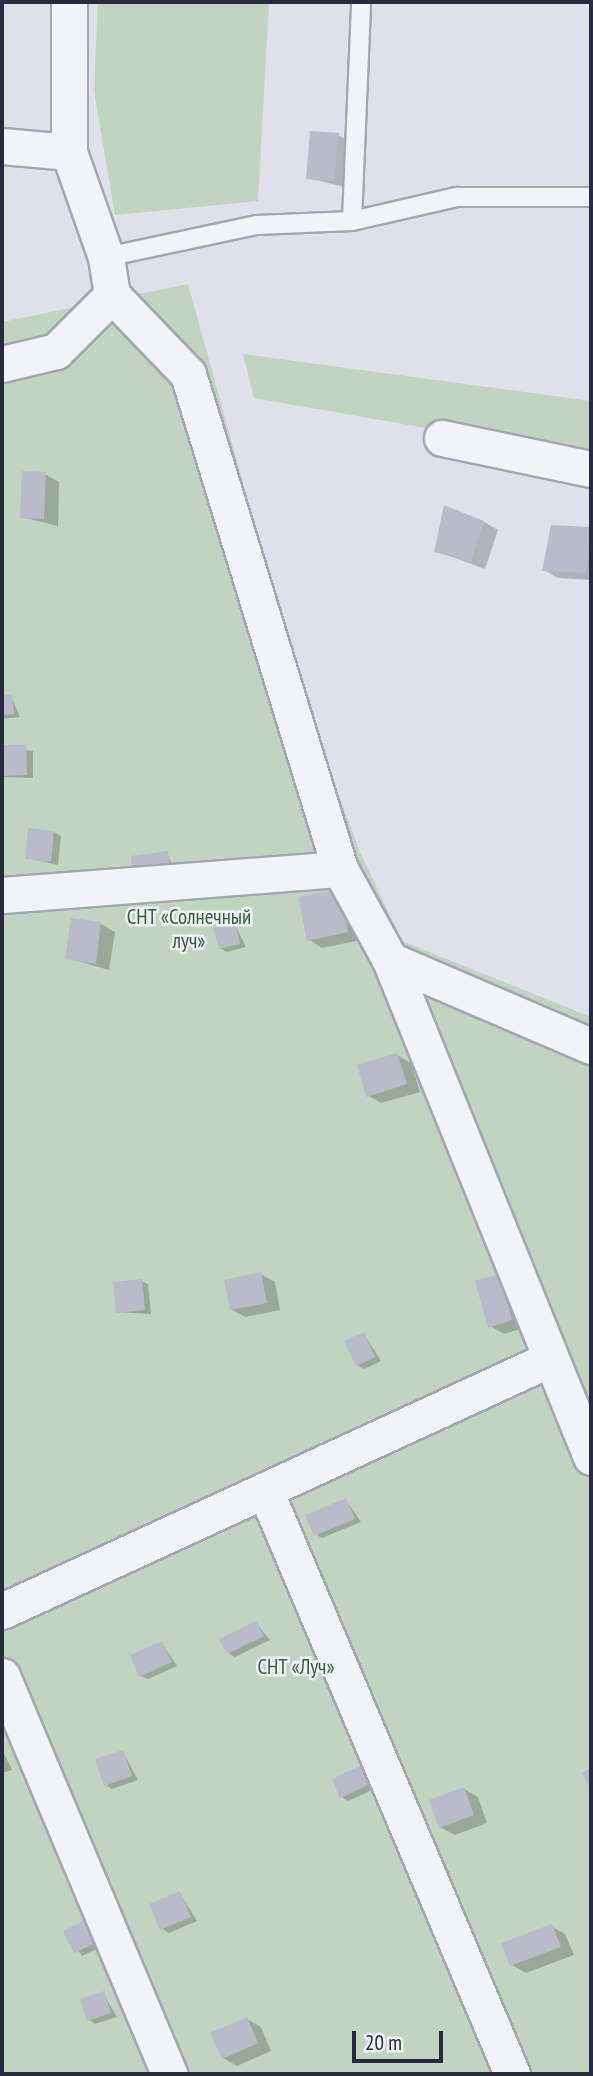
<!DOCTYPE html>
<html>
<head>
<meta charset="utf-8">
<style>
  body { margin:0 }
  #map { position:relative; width:593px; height:2076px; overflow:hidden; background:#dfe0e9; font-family:"PT Sans Narrow",sans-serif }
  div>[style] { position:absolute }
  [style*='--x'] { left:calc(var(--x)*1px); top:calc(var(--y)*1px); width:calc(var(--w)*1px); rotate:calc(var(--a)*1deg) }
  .green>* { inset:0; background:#c0d4c0 }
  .shadow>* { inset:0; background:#0003 }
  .building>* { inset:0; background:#b9bbc9 }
  .roads { filter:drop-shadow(2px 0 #a4a6b3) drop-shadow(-2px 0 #a4a6b3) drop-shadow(0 2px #a4a6b3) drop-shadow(0 -2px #a4a6b3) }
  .service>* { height:18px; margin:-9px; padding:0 9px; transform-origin:9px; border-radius:9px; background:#f2f3f7 }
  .minor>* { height:35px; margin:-17.5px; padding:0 17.5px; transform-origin:17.5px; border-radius:17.5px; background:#f2f3f7 }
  span { translate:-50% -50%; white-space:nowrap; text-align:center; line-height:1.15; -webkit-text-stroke:5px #eff0f7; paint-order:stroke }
  .park-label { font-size:21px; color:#345e36 }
  .frame { position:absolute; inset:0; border:4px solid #272a41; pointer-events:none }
  .scale { position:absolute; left:352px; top:2031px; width:91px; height:32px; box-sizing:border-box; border:4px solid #272a41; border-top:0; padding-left:9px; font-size:21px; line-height:24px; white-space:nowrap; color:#272a41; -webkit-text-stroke:5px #eff0f7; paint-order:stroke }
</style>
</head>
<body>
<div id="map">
  <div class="green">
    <i style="clip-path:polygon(98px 2px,269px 2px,258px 201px,115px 215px,94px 90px)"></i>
    <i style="clip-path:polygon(188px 284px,303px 700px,360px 852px,402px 941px,591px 1017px,591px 2074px,2px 2074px,2px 322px)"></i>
    <i style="clip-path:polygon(243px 354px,591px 401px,591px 457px,254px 398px)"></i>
  </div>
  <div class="shadow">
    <i style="clip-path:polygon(338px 135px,352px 143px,348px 188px,308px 178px)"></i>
    <i style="clip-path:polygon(45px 474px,59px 482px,58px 526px,22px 517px)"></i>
    <i style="clip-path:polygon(484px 522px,498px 530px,485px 569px,436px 551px)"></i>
    <i style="clip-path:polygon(553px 527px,591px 529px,591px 580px,558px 578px,544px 570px)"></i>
    <i style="clip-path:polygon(11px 696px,20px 717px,2px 719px,2px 697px)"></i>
    <i style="clip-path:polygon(2px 747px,33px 751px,33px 778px,2px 777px)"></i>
    <i style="clip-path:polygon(54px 832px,61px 836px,58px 865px,27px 858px)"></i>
    <i style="clip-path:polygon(167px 853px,176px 874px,142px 879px)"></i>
    <i style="clip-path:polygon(339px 891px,361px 940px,322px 948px,308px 939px)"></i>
    <i style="clip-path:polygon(101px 924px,115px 932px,109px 970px,67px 958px)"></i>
    <i style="clip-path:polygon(235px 925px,246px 947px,227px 952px,220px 948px)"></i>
    <i style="clip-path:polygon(397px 1055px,411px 1063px,420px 1092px,381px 1103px,367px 1095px)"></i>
    <i style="clip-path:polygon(261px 1274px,275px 1282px,280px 1310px,245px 1317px,231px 1309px)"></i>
    <i style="clip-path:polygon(498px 1276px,525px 1328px,504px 1334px,490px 1326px)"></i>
    <i style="clip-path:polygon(141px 1281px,148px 1284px,151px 1314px,117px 1312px)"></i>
    <i style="clip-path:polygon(364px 1334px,381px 1361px,364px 1369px,357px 1365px)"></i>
    <i style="clip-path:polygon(346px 1500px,361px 1522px,322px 1538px,315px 1534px)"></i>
    <i style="clip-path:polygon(256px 1623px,270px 1640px,235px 1657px,228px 1653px)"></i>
    <i style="clip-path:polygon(162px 1643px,177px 1666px,148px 1679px,141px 1676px)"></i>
    <i style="clip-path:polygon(2px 1749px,12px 1770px,2px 1773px)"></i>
    <i style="clip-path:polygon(123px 1752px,138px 1780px,112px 1789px,106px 1785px)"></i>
    <i style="clip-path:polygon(360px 1768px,374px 1789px,348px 1801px,342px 1797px)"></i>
    <i style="clip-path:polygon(464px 1789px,478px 1797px,487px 1823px,455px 1835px,440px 1827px)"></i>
    <i style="clip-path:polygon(180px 1893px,197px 1921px,169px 1933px,162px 1929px)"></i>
    <i style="clip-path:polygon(551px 1926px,565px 1934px,574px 1955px,526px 1973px,512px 1965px)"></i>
    <i style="clip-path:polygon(65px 1932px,105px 1945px,82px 1956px)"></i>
    <i style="clip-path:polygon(103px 1993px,117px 2017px,95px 2024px,89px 2020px)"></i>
    <i style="clip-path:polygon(247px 2019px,261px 2027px,271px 2051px,237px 2066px,223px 2058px)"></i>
  </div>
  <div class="building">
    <i style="clip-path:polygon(310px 131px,339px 133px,334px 181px,306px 179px)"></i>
    <i style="clip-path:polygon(22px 471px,46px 472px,44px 519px,20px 518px)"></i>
    <i style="clip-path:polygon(444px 505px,484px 521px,471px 562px,434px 552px)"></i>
    <i style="clip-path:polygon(551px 525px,591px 527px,586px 573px,542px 571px)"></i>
    <i style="clip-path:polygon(12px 694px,14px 714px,2px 715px,2px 695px)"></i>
    <i style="clip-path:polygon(2px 745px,26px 745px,27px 775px,2px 776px)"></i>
    <i style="clip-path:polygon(28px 828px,54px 831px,51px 862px,25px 859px)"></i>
    <i style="clip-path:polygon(168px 851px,170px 871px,133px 876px,131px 856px)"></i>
    <i style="clip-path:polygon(339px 889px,348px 932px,307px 941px,298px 897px)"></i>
    <i style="clip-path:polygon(71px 918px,101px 922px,96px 964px,65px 959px)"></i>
    <i style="clip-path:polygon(235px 923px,240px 944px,219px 949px,213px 928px)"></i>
    <i style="clip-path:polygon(397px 1053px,407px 1084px,366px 1097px,357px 1065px)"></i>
    <i style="clip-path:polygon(261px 1272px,267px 1303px,230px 1310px,224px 1280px)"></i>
    <i style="clip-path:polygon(499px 1274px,512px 1320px,488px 1328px,475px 1281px)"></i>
    <i style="clip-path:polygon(142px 1279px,145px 1310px,116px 1313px,113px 1282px)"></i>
    <i style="clip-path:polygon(364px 1332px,375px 1357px,356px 1366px,344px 1341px)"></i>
    <i style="clip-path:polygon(346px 1498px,355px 1519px,314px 1536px,305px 1515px)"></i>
    <i style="clip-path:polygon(256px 1621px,264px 1636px,227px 1654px,219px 1639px)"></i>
    <i style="clip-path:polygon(162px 1641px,172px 1662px,139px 1677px,130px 1655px)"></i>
    <i style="clip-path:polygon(123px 1750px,132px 1776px,104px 1786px,95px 1759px)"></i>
    <i style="clip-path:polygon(360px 1766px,368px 1785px,340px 1798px,332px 1779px)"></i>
    <i style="clip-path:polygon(591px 1768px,591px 1790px,582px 1773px)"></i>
    <i style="clip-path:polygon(464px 1787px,474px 1815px,439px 1828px,429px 1800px)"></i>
    <i style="clip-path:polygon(180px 1891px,191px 1917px,160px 1930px,149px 1904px)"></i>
    <i style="clip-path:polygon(89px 1918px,100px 1941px,74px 1953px,63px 1931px)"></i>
    <i style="clip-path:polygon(552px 1924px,561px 1947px,510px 1966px,501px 1943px)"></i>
    <i style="clip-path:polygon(104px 1991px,111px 2013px,87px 2021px,80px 1999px)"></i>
    <i style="clip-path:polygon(247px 2017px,258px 2043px,222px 2059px,210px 2033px)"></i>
  </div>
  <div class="roads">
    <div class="service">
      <i style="--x:352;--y:221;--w:219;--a:-87.6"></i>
      <i style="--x:106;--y:257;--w:154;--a:-12"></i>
      <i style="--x:257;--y:225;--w:95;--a:-2.4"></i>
      <i style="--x:352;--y:221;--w:108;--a:-12.9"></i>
      <i style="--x:457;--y:197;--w:134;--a:0"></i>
    </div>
    <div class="minor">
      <i style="--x:69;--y:2;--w:150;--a:90"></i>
      <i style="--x:69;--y:152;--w:111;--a:70.6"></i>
      <i style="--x:106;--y:257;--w:38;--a:81"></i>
      <i style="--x:2;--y:146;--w:67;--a:5.1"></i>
      <i style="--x:2;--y:364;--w:56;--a:-13.5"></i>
      <i style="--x:56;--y:351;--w:79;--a:-45"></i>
      <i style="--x:112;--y:295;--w:110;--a:46.1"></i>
      <i style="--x:188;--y:374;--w:518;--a:72.93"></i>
      <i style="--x:340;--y:869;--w:104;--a:61.2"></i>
      <i style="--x:390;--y:960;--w:536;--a:67.98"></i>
      <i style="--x:442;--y:438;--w:152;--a:11.8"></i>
      <i style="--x:2;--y:895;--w:339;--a:-4.4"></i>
      <i style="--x:390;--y:960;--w:219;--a:23.2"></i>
      <i style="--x:265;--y:1490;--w:634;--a:67.07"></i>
      <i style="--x:2;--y:1611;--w:603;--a:-24.7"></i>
      <i style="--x:2;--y:1676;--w:432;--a:67.2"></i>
    </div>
  </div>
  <div class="park-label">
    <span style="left:189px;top:929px">СНТ «Солнечный<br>луч»</span>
    <span style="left:296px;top:1667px">СНТ «Луч»</span>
  </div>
  <div class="frame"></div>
  <div class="scale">20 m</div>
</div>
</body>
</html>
